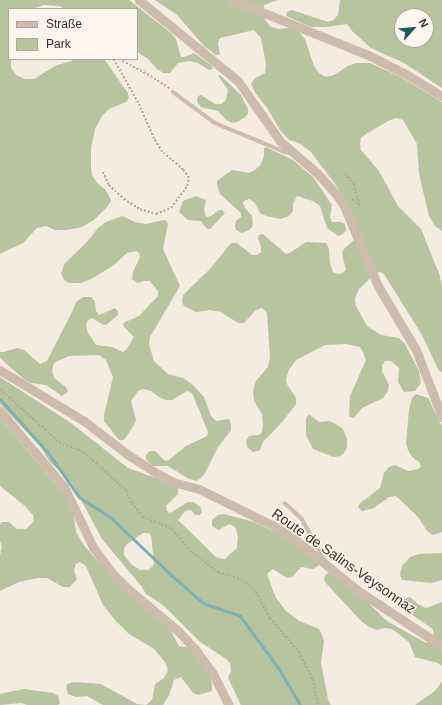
<!DOCTYPE html>
<html>
<head>
<meta charset="utf-8">
<style>
  body { margin:0 }
  #map { position:relative; width:442px; height:705px; overflow:hidden; background:#f4ebe1; font-family:Arial,sans-serif }
  div>[style] { position:absolute }
  [style*='--x'] { left:calc(var(--x)*1px); top:calc(var(--y)*1px); width:calc(var(--w)*1px); rotate:calc(var(--a)*1deg) }
  .green>* { inset:0; background:#b8c4a0 }
  .stream>* { height:3px; margin:-1.5px; padding:0 1.5px; transform-origin:1.5px; border-radius:1.5px; background:#7fb0b2 }
  .path>* { height:1.5px; margin-top:-0.75px; transform-origin:0; background:repeating-linear-gradient(90deg,#b9a596 0 2px,transparent 0 4px) }
  .service>* { height:3.5px; margin:-1.75px; padding:0 1.75px; transform-origin:1.75px; border-radius:1.75px; background:#cdbbac }
  .tertiary>* { height:9px; margin:-4.5px; padding:0 4.5px; transform-origin:4.5px; border-radius:4.5px; background:#cdbbac }
  span { translate:-50% -50%; white-space:nowrap; text-align:center; line-height:1.15; -webkit-text-stroke:3px #fbf5ee; paint-order:stroke }
  .street-label { font-size:14px; color:#3b302b }
  .legend { position:absolute; left:8px; top:8px; width:130px; height:52px; box-sizing:border-box; background:#fbf5ee; border:1px solid #aea6a0; margin:0; padding:5px 7px; list-style:none; font-size:12px; color:#3b302b }
  .legend li { display:flex; align-items:center; gap:8px; height:20px }
  .legend b { width:20px; border:1px solid #aea6a0 }
  .north { position:absolute; left:394px; top:8px; width:40px; height:40px; box-sizing:border-box; background:#fbf5ee; border:1px solid #aea6a0; border-radius:50%; rotate:63deg; font-size:11px; font-weight:700; line-height:16px; text-align:center; color:#3b302b }
  .north::after { content:''; display:block; margin:auto; width:14px; height:18px; background:#1f5a5e; clip-path:polygon(50% 0,100% 100%,50% 72%,0 100%) }
</style>
</head>
<body>
<div id="map">
  <div class="green">
    <i style="clip-path:polygon(0 0,129px 0,171px 33px,176px 39px,181px 57px,184px 57px,194px 53px,212px 66px,213px 69px,209px 70px,198px 63px,189px 61px,178px 63px,170px 73px,163px 73px,157px 69px,148px 59px,137px 52px,137px 9px,65px 9px,59px 6px,44px 5px,31px 9px,9px 9px,9px 59px,11px 59px,11px 67px,16px 75px,25px 79px,34px 79px,55px 66px,77px 59px,104px 59px,128px 93px,129px 98px,126px 102px,109px 109px,102px 116px,95px 129px,91px 148px,91px 167px,92px 175px,97px 183px,105px 189px,109px 196px,111px 201px,107px 207px,94px 220px,82px 227px,67px 230px,55px 230px,46px 226px,37px 228px,23px 243px,0 254px)"></i>
    <i style="clip-path:polygon(155px 0,278px 0,264px 5px,263px 15px,266px 21px,271px 27px,279px 29px,289px 28px,297px 30px,305px 39px,314px 66px,320px 74px,326px 77px,334px 75px,348px 66px,356px 63px,370px 63px,401px 77px,442px 102px,442px 231px,435px 226px,429px 216px,419px 174px,417px 144px,403px 120px,396px 118px,388px 121px,366px 134px,361px 138px,360px 144px,361px 150px,379px 171px,398px 206px,421px 229px,440px 276px,442px 287px,442px 372px,439px 371px,422px 335px,384px 274px,380px 272px,376px 273px,359px 289px,355px 298px,356px 306px,367px 326px,381px 335px,399px 338px,405px 344px,419px 371px,421px 383px,415px 391px,404px 392px,398px 382px,399px 368px,391px 361px,385px 361px,382px 365px,382px 371px,389px 385px,388px 391px,383px 398px,362px 408px,354px 418px,349px 417px,350px 396px,366px 360px,363px 352px,360px 347px,346px 344px,325px 345px,296px 360px,289px 370px,286px 379px,287px 384px,296px 398px,296px 404px,283px 421px,263px 442px,260px 450px,253px 452px,247px 447px,246px 441px,249px 436px,259px 435px,262px 432px,263px 425px,262px 414px,254px 401px,253px 391px,256px 381px,268px 367px,270px 357px,267px 313px,262px 308px,256px 310px,244px 323px,238px 323px,221px 312px,210px 310px,196px 312px,184px 306px,182px 302px,183px 295px,211px 268px,231px 243px,237px 243px,252px 255px,257px 255px,261px 252px,261px 246px,258px 239px,259px 235px,263px 234px,286px 254px,290px 253px,306px 242px,326px 243px,329px 249px,330px 263px,333px 272px,338px 274px,343px 273px,346px 269px,342px 255px,343px 250px,358px 236px,347px 203px,335px 184px,311px 152px,299px 143px,289px 140px,280px 130px,268px 109px,256px 94px,251px 84px,254px 79px,265px 73px,266px 64px,261px 38px,254px 30px,220px 38px,218px 43px,220px 54px,216px 55px,204px 46px,177px 15px)"></i>
    <i style="clip-path:polygon(evenodd,340px 0,442px 0,442px 88px,404px 63px,371px 48px,352px 31px,347px 24px,326px 27px,311px 27px,286px 16px,287px 12px,292px 10px,328px 22px,333px 20px,338px 15px,340px 0,402px 16px,426px 16px,426px 40px,402px 40px,402px 16px)"></i>
    <i style="clip-path:polygon(220px 75px,241px 95px,248px 109px,248px 114px,244px 118px,237px 122px,232px 123px,226px 120px,218px 111px,201px 107px,197px 102px,198px 96px,201px 95px,215px 104px,221px 104px,226px 100px,228px 90px,218px 76px)"></i>
    <i style="clip-path:polygon(266px 147px,293px 160px,313px 177px,332px 205px,330px 217px,332px 222px,341px 222px,345px 224px,346px 230px,343px 234px,338px 236px,327px 228px,320px 206px,313px 201px,297px 196px,293px 204px,293px 211px,289px 216px,281px 219px,266px 216px,260px 213px,255px 203px,249px 199px,244px 201px,243px 203px,245px 208px,252px 216px,253px 226px,249px 230px,242px 233px,236px 230px,235px 226px,236px 221px,241px 217px,241px 213px,220px 194px,217px 185px,217px 181px,232px 170px,249px 173px,255px 170px,261px 164px,264px 155px,264px 148px)"></i>
    <i style="clip-path:polygon(196px 196px,206px 200px,204px 210px,206px 217px,211px 216px,219px 210px,222px 210px,225px 213px,210px 229px,207px 229px,201px 221px,188px 220px,179px 212px,183px 201px)"></i>
    <i style="clip-path:polygon(122px 216px,135px 222px,146px 224px,164px 220px,167px 221px,168px 224px,163px 249px,180px 286px,150px 337px,149px 344px,154px 361px,168px 374px,183px 378px,193px 385px,204px 397px,211px 416px,216px 421px,229px 419px,231px 424px,231px 430px,218px 447px,204px 475px,197px 481px,189px 479px,168px 466px,153px 466px,146px 459px,146px 455px,150px 451px,155px 451px,165px 461px,169px 460px,186px 446px,207px 436px,208px 432px,192px 393px,187px 391px,172px 400px,166px 400px,159px 397px,151px 391px,143px 389px,138px 391px,131px 401px,136px 420px,134px 425px,124px 440px,119px 440px,104px 421px,104px 415px,113px 377px,106px 360px,99px 355px,69px 356px,54px 363px,52px 371px,54px 378px,66px 387px,68px 392px,62px 396px,46px 385px,31px 383px,25px 380px,0 358px,0 352px,4px 352px,17px 348px,24px 350px,40px 364px,47px 361px,72px 312px,76px 302px,83px 297px,91px 297px,95px 302px,96px 311px,99px 315px,115px 308px,118px 311px,118px 315px,106px 325px,102px 324px,92px 318px,88px 320px,86px 325px,87px 331px,96px 345px,112px 347px,123px 352px,126px 350px,134px 337px,124px 327px,123px 323px,139px 316px,158px 296px,158px 291px,150px 281px,144px 281px,138px 283px,132px 279px,133px 272px,140px 257px,139px 253px,137px 251px,127px 253px,114px 265px,93px 278px,81px 283px,69px 283px,64px 280px,61px 273px,65px 263px,88px 241px,98px 228px,106px 222px)"></i>
    <i style="clip-path:polygon(evenodd,0 377px,71px 423px,128px 468px,178px 486px,178px 494px,166px 506px,167px 511px,170px 513px,188px 502px,194px 502px,201px 508px,202px 512px,200px 515px,195px 515px,191px 510px,185px 511px,178px 520px,217px 558px,225px 559px,237px 548px,238px 536px,235px 527px,230px 524px,218px 530px,212px 526px,212px 520px,218px 515px,224px 514px,254px 522px,279px 534px,292px 541px,319px 565px,313px 569px,301px 567px,292px 577px,287px 578px,273px 569px,267px 574px,276px 598px,286px 611px,299px 621px,319px 629px,322px 635px,324px 641px,321px 663px,328px 699px,331px 705px,241px 705px,228px 678px,231px 671px,230px 663px,226px 659px,199px 641px,163px 605px,146px 594px,142px 587px,102px 539px,72px 483px,50px 462px,40px 446px,0 404px,0 377px,143px 533px,149px 533px,151px 536px,154px 562px,153px 566px,148px 570px,140px 570px,131px 564px,124px 555px,124px 549px,126px 545px,143px 533px)"></i>
    <i style="clip-path:polygon(416px 394px,428px 398px,442px 426px,442px 532px,433px 535px,427px 531px,418px 517px,396px 496px,389px 497px,374px 508px,362px 511px,358px 507px,359px 504px,380px 488px,384px 473px,389px 467px,395px 465px,408px 471px,418px 469px,421px 466px,419px 462px,412px 457px,408px 450px,406px 443px,409px 409px,412px 398px)"></i>
    <i style="clip-path:polygon(310px 415px,319px 422px,329px 421px,336px 424px,343px 429px,347px 439px,347px 447px,345px 452px,340px 456px,333px 457px,313px 449px,306px 435px,306px 419px,307px 416px)"></i>
    <i style="clip-path:polygon(0 418px,68px 499px,73px 512px,76px 532px,83px 544px,113px 579px,146px 610px,170px 629px,179px 646px,190px 648px,208px 671px,212px 684px,212px 691px,199px 695px,193px 693px,181px 677px,174px 680px,169px 695px,163px 705px,146px 705px,152px 700px,155px 684px,164px 678px,168px 670px,165px 662px,154px 649px,129px 634px,115px 620px,103px 605px,86px 566px,80px 562px,76px 564px,74px 570px,77px 579px,70px 587px,63px 587px,47px 578px,37px 578px,19px 582px,0 591px,0 555px,2px 547px,0 541px,0 524px,2px 522px,9px 522px,17px 529px,26px 529px,34px 521px,33px 515px,25px 506px,0 486px)"></i>
    <i style="clip-path:polygon(442px 553px,442px 580px,432px 583px,402px 580px,400px 574px,402px 566px,410px 557px,419px 554px)"></i>
    <i style="clip-path:polygon(330px 573px,359px 594px,387px 621px,426px 643px,430px 641px,434px 634px,433px 629px,399px 606px,400px 601px,410px 597px,418px 604px,426px 608px,442px 602px,442px 666px,438px 663px,415px 657px,409px 642px,392px 629px,385px 628px,377px 630px,369px 627px,360px 620px,325px 582px,324px 578px,326px 574px)"></i>
    <i style="clip-path:polygon(442px 681px,442px 705px,415px 705px,435px 691px)"></i>
    <i style="clip-path:polygon(74px 682px,101px 684px,137px 704px,146px 705px,103px 705px,87px 696px,76px 697px,68px 694px,66px 688px,67px 684px)"></i>
    <i style="clip-path:polygon(24px 689px,53px 693px,58px 696px,60px 703px,58px 705px,27px 705px,22px 703px,0 705px,0 694px)"></i>
  </div>
  <div class="stream">
    <i style="--x:0;--y:399;--w:74;--a:48.3"></i>
    <i style="--x:49;--y:454;--w:52;--a:55.1"></i>
    <i style="--x:79;--y:497;--w:37;--a:33"></i>
    <i style="--x:110;--y:517;--w:81;--a:43.5"></i>
    <i style="--x:169;--y:573;--w:45;--a:41.4"></i>
    <i style="--x:203;--y:603;--w:39;--a:19"></i>
    <i style="--x:240;--y:616;--w:66;--a:53.7"></i>
    <i style="--x:279;--y:669;--w:42;--a:59.7"></i>
  </div>
  <div class="path">
    <i style="--x:119;--y:59;--w:36;--a:28"></i>
    <i style="--x:151;--y:76;--w:22;--a:34"></i>
    <i style="--x:103;--y:172;--w:14;--a:65"></i>
    <i style="--x:109;--y:185;--w:21;--a:43"></i>
    <i style="--x:124;--y:199;--w:19;--a:32"></i>
    <i style="--x:140;--y:209;--w:17;--a:17"></i>
    <i style="--x:156;--y:214;--w:16;--a:-22"></i>
    <i style="--x:171;--y:208;--w:27;--a:-54"></i>
    <i style="--x:187;--y:186;--w:8;--a:-76"></i>
    <i style="--x:189;--y:178;--w:10;--a:-127"></i>
    <i style="--x:183;--y:170;--w:28;--a:-139"></i>
    <i style="--x:162;--y:152;--w:15;--a:-122"></i>
    <i style="--x:154;--y:139;--w:39;--a:-114"></i>
    <i style="--x:138;--y:103;--w:51;--a:-119.6"></i>
    <i style="--x:345;--y:174;--w:13;--a:48"></i>
    <i style="--x:354;--y:184;--w:23;--a:75"></i>
    <i style="--x:360;--y:206;--w:11;--a:-142"></i>
    <i style="--x:0;--y:389;--w:79;--a:41.9"></i>
    <i style="--x:59;--y:442;--w:27;--a:22"></i>
    <i style="--x:84;--y:452;--w:57;--a:42.1"></i>
    <i style="--x:126;--y:490;--w:14;--a:65"></i>
    <i style="--x:132;--y:503;--w:18;--a:52"></i>
    <i style="--x:143;--y:517;--w:31;--a:22"></i>
    <i style="--x:172;--y:529;--w:30;--a:49"></i>
    <i style="--x:192;--y:552;--w:33;--a:38"></i>
    <i style="--x:218;--y:572;--w:24;--a:17"></i>
    <i style="--x:241;--y:579;--w:10;--a:37"></i>
    <i style="--x:249;--y:585;--w:10;--a:45"></i>
    <i style="--x:256;--y:592;--w:30;--a:62"></i>
    <i style="--x:270;--y:618;--w:45;--a:49.5"></i>
    <i style="--x:299;--y:652;--w:30;--a:63"></i>
    <i style="--x:313;--y:679;--w:26;--a:79"></i>
  </div>
  <div class="service">
    <i style="--x:173;--y:92;--w:52;--a:36.4"></i>
    <i style="--x:215;--y:123;--w:76;--a:22.5"></i>
    <i style="--x:285;--y:152;--w:6;--a:9"></i>
    <i style="--x:285;--y:503;--w:23;--a:43"></i>
    <i style="--x:302;--y:519;--w:47;--a:60.7"></i>
  </div>
  <div class="tertiary">
    <i style="--x:139;--y:0;--w:128;--a:39.3"></i>
    <i style="--x:238;--y:81;--w:73;--a:55"></i>
    <i style="--x:280;--y:141;--w:49;--a:40.9"></i>
    <i style="--x:317;--y:173;--w:28;--a:48"></i>
    <i style="--x:336;--y:194;--w:14;--a:56"></i>
    <i style="--x:344;--y:206;--w:87;--a:67"></i>
    <i style="--x:378;--y:286;--w:74;--a:59.3"></i>
    <i style="--x:416;--y:350;--w:72;--a:68.8"></i>
    <i style="--x:232;--y:0;--w:147;--a:22"></i>
    <i style="--x:368;--y:55;--w:40;--a:26.6"></i>
    <i style="--x:404;--y:73;--w:44;--a:31.2"></i>
    <i style="--x:0;--y:370;--w:98;--a:31.3"></i>
    <i style="--x:84;--y:421;--w:54;--a:37.5"></i>
    <i style="--x:127;--y:454;--w:37;--a:33"></i>
    <i style="--x:158;--y:474;--w:17;--a:28"></i>
    <i style="--x:173;--y:482;--w:27;--a:15"></i>
    <i style="--x:199;--y:489;--w:84;--a:26.3"></i>
    <i style="--x:274;--y:526;--w:27;--a:33"></i>
    <i style="--x:297;--y:541;--w:77;--a:39.2"></i>
    <i style="--x:357;--y:590;--w:102;--a:33.4"></i>
    <i style="--x:0;--y:411;--w:99;--a:49.9"></i>
    <i style="--x:64;--y:487;--w:67;--a:64.2"></i>
    <i style="--x:93;--y:547;--w:31;--a:54"></i>
    <i style="--x:111;--y:572;--w:24;--a:45"></i>
    <i style="--x:128;--y:589;--w:65;--a:40"></i>
    <i style="--x:178;--y:631;--w:25;--a:47"></i>
    <i style="--x:195;--y:649;--w:31;--a:54"></i>
    <i style="--x:213;--y:674;--w:35;--a:63"></i>
  </div>
  <div class="street-label">
    <span style="left:344px;top:561px;rotate:35deg">Route de Salins-Veysonnaz</span>
  </div>
  <ul class="legend">
  <li><b style="height:5px;background:#cdbbac"></b>Straße</li>
  <li><b style="height:11px;background:#b8c4a0"></b>Park</li>
  </ul>
  <div class="north">N</div>
</div>
</body>
</html>
